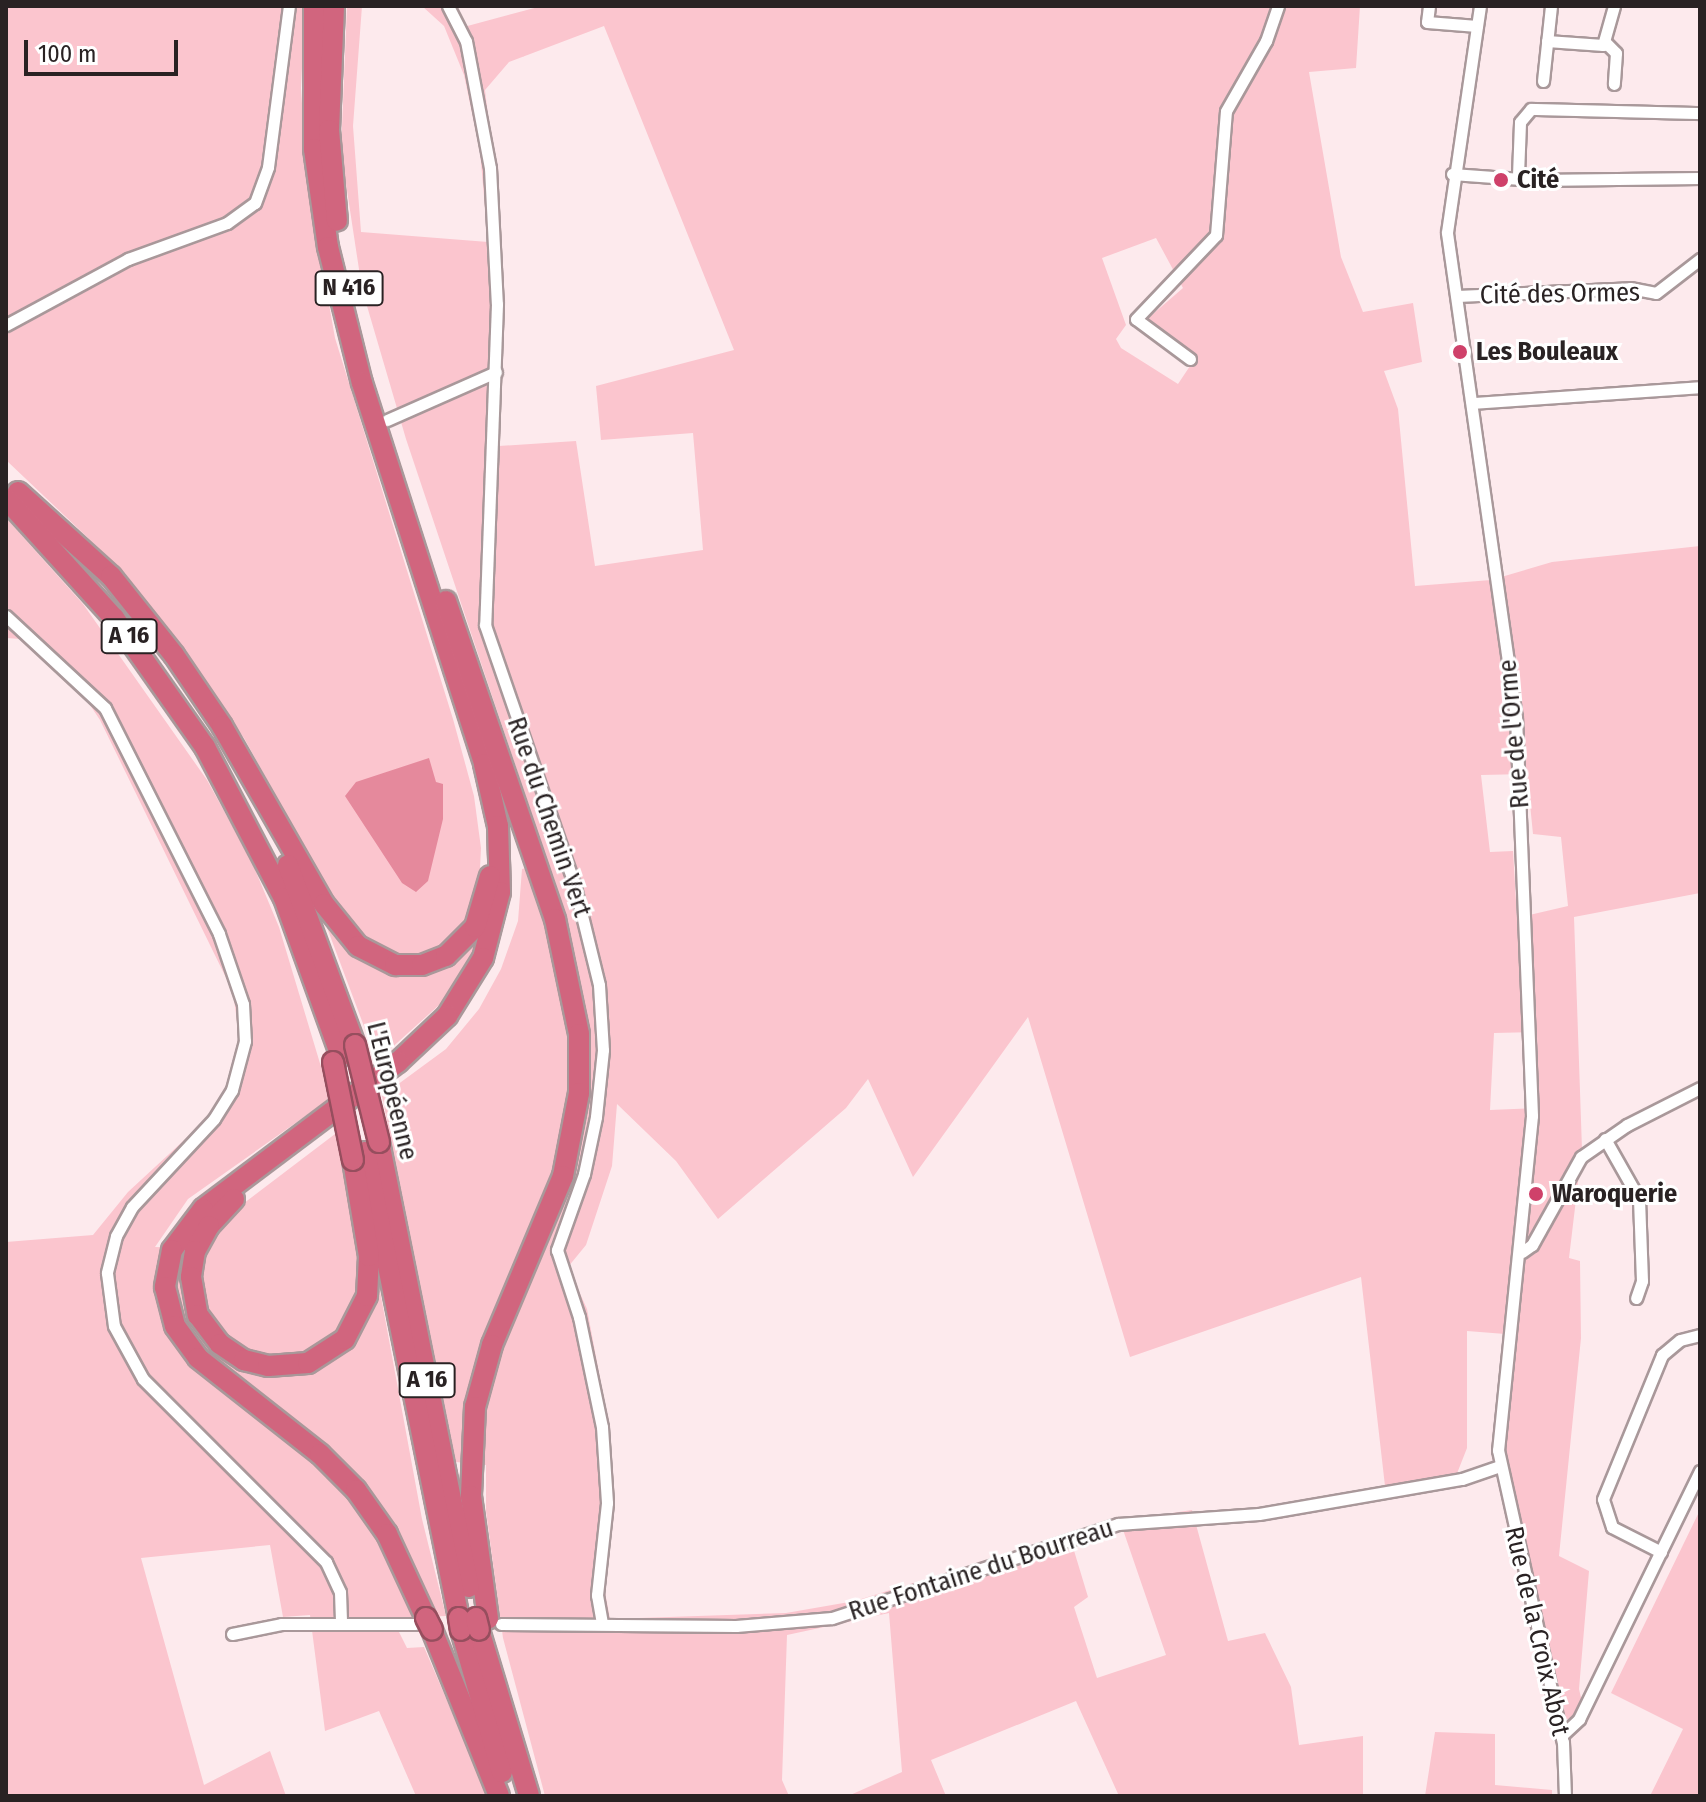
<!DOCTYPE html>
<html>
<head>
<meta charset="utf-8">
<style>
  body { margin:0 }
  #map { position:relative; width:1706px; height:1802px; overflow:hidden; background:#fdeaed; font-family:"Fira Sans Condensed",sans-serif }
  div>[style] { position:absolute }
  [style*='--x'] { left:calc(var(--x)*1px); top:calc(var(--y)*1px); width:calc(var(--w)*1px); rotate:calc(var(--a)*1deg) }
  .green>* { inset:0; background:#fbc5ce }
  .water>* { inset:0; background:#e5899c }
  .roads { filter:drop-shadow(2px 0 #a9989a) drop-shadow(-2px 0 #a9989a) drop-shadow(0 2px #a9989a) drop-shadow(0 -2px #a9989a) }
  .street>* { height:11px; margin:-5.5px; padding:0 5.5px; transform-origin:5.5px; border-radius:5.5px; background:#fff }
  .highway>* { height:20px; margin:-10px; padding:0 10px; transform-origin:10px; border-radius:10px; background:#d1657e }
  .bridges { filter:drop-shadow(2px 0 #964e5e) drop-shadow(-2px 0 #964e5e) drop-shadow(0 2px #964e5e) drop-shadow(0 -2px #964e5e) }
  .highway-bridge>* { height:20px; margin:-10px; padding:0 10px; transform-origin:10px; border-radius:10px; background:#d1657e }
  .dots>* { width:22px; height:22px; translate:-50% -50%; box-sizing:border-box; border:4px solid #fff; border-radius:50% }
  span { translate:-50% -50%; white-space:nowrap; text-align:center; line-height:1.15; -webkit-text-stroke:6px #fff; paint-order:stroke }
  .shield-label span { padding:2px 6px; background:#fff; border:2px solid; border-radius:6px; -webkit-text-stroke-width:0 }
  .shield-label { font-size:24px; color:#292223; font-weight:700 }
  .poi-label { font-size:26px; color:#292223; font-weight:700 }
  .left { translate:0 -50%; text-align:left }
  .street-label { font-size:26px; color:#292223 }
  .frame { position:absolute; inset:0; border:8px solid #292223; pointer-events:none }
  .scale { position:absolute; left:24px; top:40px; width:154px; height:36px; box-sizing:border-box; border:4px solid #292223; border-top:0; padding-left:10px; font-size:24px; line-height:28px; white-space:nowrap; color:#292223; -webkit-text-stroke:6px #fff; paint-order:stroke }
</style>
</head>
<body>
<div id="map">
  <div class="green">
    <i style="clip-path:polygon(6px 6px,305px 6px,301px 88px,307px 180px,335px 338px,453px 719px,474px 796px,481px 848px,479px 889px,464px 926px,474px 946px,467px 966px,449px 996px,377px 1061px,326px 925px,341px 914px,244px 738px,125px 573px,6px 460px)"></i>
    <i style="clip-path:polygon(evenodd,347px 6px,362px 6px,353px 126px,361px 232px,488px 242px,480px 151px,464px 75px,444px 26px,422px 6px,452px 6px,460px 28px,542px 6px,1360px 6px,1356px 68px,1309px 72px,1341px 257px,1363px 312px,1413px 303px,1422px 362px,1384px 371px,1398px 409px,1415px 586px,1491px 580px,1552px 562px,1700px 546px,1700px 893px,1574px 917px,1582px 1149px,1569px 1258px,1580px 1261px,1581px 1338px,1559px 1556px,1589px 1571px,1579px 1689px,1582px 1702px,1573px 1719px,1565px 1719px,1507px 1464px,1505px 1439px,1518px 1335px,1467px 1331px,1467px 1448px,1456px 1476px,1385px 1486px,1361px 1277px,1130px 1357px,1028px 1017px,913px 1177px,868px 1079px,846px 1108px,718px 1219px,676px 1161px,617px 1104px,612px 1166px,586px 1245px,568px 1267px,587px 1309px,603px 1394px,614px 1490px,605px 1592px,610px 1619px,786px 1613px,855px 1601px,1069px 1534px,1088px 1597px,1074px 1607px,1097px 1678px,1166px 1655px,1120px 1521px,1192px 1510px,1228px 1641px,1265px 1633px,1291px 1687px,1299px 1745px,1363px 1736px,1363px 1796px,1119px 1796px,1076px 1701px,931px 1760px,946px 1796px,848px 1796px,902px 1772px,889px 1613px,787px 1635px,782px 1780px,789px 1796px,545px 1796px,503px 1638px,486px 1511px,486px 1465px,456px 1462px,382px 1096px,446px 1049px,479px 1009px,501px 969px,518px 921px,522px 869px,548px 863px,406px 439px,362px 289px,341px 151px,347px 6px,604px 26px,734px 350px,596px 386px,601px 440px,693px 433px,703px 550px,595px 566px,576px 441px,499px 446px,499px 209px,485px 90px,509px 62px,604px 26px,347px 6px,1156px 238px,1183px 288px,1146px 320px,1196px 357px,1178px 384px,1121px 348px,1116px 339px,1126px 325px,1102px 258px,1156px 238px,347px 6px,1527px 774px,1533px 834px,1561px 837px,1568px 906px,1517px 918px,1513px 851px,1490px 852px,1481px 775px,1527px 774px,347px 6px,1537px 1032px,1538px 1108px,1490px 1110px,1494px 1033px,1537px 1032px)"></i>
    <i style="clip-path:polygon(6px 518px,83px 604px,207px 780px,251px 860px,279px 927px,322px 1070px,328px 1100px,188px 1199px,155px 1247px,185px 1248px,335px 1134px,360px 1252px,355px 1291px,380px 1291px,422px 1519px,446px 1616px,392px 1618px,407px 1648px,424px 1647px,488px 1796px,416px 1796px,379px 1711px,325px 1731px,310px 1615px,283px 1617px,270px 1545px,141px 1558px,204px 1785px,270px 1751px,286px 1796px,6px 1796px,6px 1242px,93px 1235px,128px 1192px,208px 1118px,230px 1079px,239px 1036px,233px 992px,100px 720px,84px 696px,21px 639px,6px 638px)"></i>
    <i style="clip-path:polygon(1700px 1510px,1700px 1796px,1650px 1796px,1683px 1729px,1611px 1693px)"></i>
    <i style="clip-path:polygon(1435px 1732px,1495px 1734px,1495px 1785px,1552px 1790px,1552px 1796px,1425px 1796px)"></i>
  </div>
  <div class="water">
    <i style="clip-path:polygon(429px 758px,436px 782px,443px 784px,443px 819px,428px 881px,416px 892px,402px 883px,345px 796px,356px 782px)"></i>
  </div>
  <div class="roads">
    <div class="street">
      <i style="--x:448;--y:6;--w:39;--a:63"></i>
      <i style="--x:466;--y:41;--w:129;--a:79.3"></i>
      <i style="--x:490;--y:168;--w:136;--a:87.1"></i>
      <i style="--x:497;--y:304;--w:321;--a:92.1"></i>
      <i style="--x:485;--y:625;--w:273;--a:71"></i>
      <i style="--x:574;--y:883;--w:105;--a:76.2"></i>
      <i style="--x:599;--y:985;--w:65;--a:86.5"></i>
      <i style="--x:603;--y:1050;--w:67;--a:96"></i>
      <i style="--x:596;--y:1117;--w:58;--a:101.9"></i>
      <i style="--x:584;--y:1174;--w:81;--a:109.6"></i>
      <i style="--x:557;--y:1250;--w:71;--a:71.8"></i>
      <i style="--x:579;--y:1317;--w:112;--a:78.2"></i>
      <i style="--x:602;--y:1427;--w:76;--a:86.2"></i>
      <i style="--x:607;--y:1503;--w:93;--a:96.2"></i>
      <i style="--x:597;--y:1595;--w:29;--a:80"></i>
      <i style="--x:1429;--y:6;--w:16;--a:97"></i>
      <i style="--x:1427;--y:22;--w:50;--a:4.6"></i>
      <i style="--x:1480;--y:6;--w:229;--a:98.3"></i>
      <i style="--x:1447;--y:233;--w:489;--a:81.9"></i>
      <i style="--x:1516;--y:717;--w:399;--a:87.7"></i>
      <i style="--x:1532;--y:1116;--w:336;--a:95.8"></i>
      <i style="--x:1498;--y:1450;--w:299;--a:77.5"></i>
      <i style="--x:1563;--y:1742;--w:54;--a:87.9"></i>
      <i style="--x:1547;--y:41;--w:56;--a:4.1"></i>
      <i style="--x:1603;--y:45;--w:41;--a:-74.2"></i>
      <i style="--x:1606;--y:43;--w:14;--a:45"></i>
      <i style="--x:1616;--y:53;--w:31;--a:94"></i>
      <i style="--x:1543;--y:81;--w:75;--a:-83.9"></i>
      <i style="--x:1452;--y:174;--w:83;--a:4.1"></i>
      <i style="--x:1535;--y:180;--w:165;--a:-0.7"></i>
      <i style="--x:1518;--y:175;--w:53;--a:-87.8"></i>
      <i style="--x:1520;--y:122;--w:17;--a:-50"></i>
      <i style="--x:1531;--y:109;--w:169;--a:1.4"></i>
      <i style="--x:1457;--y:296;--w:173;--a:-2.6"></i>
      <i style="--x:1630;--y:288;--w:26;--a:11"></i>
      <i style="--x:1656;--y:293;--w:56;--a:-37.7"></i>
      <i style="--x:6;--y:325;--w:139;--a:-28.4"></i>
      <i style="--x:128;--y:259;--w:105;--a:-20"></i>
      <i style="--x:227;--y:223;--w:34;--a:-36"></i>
      <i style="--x:255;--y:203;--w:38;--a:-70"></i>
      <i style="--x:268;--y:167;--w:162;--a:-82.6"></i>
      <i style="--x:1190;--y:359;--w:67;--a:-143.5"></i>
      <i style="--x:1136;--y:319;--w:116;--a:-46.4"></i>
      <i style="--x:1216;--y:235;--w:124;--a:-85.4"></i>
      <i style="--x:1226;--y:111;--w:81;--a:-60.3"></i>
      <i style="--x:1266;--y:41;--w:37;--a:-71"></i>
      <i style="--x:1473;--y:403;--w:228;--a:-4"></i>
      <i style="--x:387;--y:420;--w:119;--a:-23.8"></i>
      <i style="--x:6;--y:616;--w:135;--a:42.9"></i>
      <i style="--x:105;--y:708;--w:253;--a:63.2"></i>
      <i style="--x:219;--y:934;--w:74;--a:71.1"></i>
      <i style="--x:243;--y:1004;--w:37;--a:87"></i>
      <i style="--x:245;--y:1041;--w:51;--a:104.9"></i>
      <i style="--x:232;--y:1090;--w:34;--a:122"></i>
      <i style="--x:214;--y:1119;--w:120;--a:133"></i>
      <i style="--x:132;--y:1207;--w:33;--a:119"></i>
      <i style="--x:116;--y:1236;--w:38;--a:104"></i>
      <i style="--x:107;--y:1273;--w:53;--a:82.5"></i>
      <i style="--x:114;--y:1326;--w:60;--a:61.3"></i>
      <i style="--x:143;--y:1379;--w:259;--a:45"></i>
      <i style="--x:326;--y:1562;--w:33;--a:65"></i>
      <i style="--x:340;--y:1592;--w:32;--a:88"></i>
      <i style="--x:1605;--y:1139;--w:69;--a:60.5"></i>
      <i style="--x:1639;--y:1199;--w:82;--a:87.9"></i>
      <i style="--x:1642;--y:1281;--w:18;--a:109"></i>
      <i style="--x:1522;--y:1252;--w:12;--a:-35"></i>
      <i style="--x:1532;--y:1245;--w:101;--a:-60.9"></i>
      <i style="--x:1581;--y:1157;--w:56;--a:-34.8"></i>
      <i style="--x:1627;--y:1125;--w:82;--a:-26.9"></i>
      <i style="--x:1661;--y:1552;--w:55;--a:-153"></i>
      <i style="--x:1612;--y:1527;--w:29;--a:-108"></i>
      <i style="--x:1603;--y:1499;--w:156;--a:-67.7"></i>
      <i style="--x:1662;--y:1355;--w:23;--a:-40"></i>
      <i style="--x:1680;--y:1340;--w:21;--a:-14"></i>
      <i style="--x:501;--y:1624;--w:235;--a:0.5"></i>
      <i style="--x:736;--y:1626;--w:96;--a:-4.8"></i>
      <i style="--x:832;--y:1618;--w:301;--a:-18.2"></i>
      <i style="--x:1118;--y:1524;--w:141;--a:-4.1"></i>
      <i style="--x:1259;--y:1514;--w:206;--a:-9.8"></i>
      <i style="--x:1462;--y:1479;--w:40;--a:-18.9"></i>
      <i style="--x:232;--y:1634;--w:50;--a:-11.5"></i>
      <i style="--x:281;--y:1624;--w:134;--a:0"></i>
      <i style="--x:1561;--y:1736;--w:25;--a:-43"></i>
      <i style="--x:1579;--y:1719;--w:276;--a:-64"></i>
    </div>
    <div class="highway">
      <i style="--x:314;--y:6;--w:143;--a:90"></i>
      <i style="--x:314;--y:149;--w:99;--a:81.9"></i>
      <i style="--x:328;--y:247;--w:140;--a:76"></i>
      <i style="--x:362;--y:383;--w:400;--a:72.2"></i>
      <i style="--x:484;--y:764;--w:64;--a:77.3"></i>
      <i style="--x:498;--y:826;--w:66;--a:88.3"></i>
      <i style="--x:500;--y:892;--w:68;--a:104.4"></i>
      <i style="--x:483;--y:958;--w:68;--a:121.8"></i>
      <i style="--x:447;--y:1016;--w:67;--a:136.8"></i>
      <i style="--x:398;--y:1062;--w:244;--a:143"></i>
      <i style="--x:203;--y:1209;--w:51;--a:127.1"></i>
      <i style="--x:172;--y:1250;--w:38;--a:101"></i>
      <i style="--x:165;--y:1287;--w:40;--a:75.6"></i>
      <i style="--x:175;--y:1326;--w:39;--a:54"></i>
      <i style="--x:198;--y:1358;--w:155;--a:38.2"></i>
      <i style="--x:320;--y:1454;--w:51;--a:45"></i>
      <i style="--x:356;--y:1490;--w:54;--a:54.8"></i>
      <i style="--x:387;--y:1534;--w:93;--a:65.1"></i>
      <i style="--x:334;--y:6;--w:124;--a:92.3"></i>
      <i style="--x:329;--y:130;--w:91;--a:85"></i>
      <i style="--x:18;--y:492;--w:125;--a:42.1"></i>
      <i style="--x:111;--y:576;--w:101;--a:51.4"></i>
      <i style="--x:174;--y:655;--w:86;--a:55.9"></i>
      <i style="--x:222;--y:726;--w:205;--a:60.2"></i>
      <i style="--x:324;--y:904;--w:54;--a:51"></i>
      <i style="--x:358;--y:946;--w:42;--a:27.2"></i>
      <i style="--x:395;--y:965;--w:27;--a:0"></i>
      <i style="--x:422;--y:965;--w:26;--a:-21"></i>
      <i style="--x:446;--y:956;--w:41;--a:-45"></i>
      <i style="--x:475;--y:927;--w:53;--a:-73.6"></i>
      <i style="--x:6;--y:499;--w:161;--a:47.8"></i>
      <i style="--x:114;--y:618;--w:158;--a:54.8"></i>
      <i style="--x:205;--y:747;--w:170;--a:62.4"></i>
      <i style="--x:284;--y:898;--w:168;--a:70.2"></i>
      <i style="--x:446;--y:601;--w:336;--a:71.1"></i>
      <i style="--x:555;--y:919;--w:117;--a:78.2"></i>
      <i style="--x:579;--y:1034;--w:59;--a:90"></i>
      <i style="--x:579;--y:1093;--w:85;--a:100.9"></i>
      <i style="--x:563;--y:1176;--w:183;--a:112.8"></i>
      <i style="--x:492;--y:1345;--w:64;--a:105.3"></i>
      <i style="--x:475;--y:1407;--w:89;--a:92.6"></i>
      <i style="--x:471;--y:1496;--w:124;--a:82.1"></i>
      <i style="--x:288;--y:865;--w:192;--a:69.6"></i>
      <i style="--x:379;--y:1142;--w:454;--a:78.6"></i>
      <i style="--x:365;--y:1152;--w:475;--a:78.6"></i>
      <i style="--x:234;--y:1199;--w:37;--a:133"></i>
      <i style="--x:209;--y:1226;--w:29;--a:119"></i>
      <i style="--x:195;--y:1251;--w:26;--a:99"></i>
      <i style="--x:191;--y:1277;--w:39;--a:80"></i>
      <i style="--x:198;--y:1315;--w:36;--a:53"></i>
      <i style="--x:220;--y:1344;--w:29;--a:34"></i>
      <i style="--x:244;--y:1360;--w:25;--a:14"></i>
      <i style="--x:268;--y:1366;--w:40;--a:-4.3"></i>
      <i style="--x:308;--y:1363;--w:44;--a:-33"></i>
      <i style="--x:345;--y:1339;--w:48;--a:-62.9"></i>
      <i style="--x:367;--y:1296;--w:40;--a:-87.1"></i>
      <i style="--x:369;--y:1256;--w:97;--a:-99.5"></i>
      <i style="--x:432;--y:1630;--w:179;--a:68"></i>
      <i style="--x:461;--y:1630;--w:148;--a:73.9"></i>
      <i style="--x:479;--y:1630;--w:173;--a:73.2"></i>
    </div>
  </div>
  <div class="bridges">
    <div class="highway-bridge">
      <i style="--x:355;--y:1045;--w:100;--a:76.1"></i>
      <i style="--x:333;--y:1062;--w:100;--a:78.5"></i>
      <i style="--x:426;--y:1618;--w:13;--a:63"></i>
      <i style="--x:459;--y:1618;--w:12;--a:81"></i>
      <i style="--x:476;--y:1618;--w:12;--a:76"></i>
    </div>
  </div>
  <div class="dots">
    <i style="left:1501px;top:180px;background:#cf416a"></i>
    <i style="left:1460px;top:352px;background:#cf416a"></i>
    <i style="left:1536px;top:1194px;background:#cf416a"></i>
  </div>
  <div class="shield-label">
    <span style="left:349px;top:288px">N 416</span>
    <span style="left:129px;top:636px">A 16</span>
    <span style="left:427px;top:1380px">A 16</span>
  </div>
  <div class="poi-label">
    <span class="left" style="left:1517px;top:180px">Cité</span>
    <span class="left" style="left:1476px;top:352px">Les Bouleaux</span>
    <span class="left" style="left:1552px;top:1194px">Waroquerie</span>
  </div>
  <div class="street-label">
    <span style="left:1560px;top:294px;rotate:-1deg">Cité des Ormes</span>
    <span style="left:1514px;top:734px;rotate:-95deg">Rue de l'Orme</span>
    <span style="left:549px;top:817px;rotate:71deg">Rue du Chemin Vert</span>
    <span style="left:392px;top:1091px;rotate:76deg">L'Européenne</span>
    <span style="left:981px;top:1570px;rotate:-18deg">Rue Fontaine du Bourreau</span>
    <span style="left:1537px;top:1631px;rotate:77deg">Rue de la Croix Abot</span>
  </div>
  <div class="frame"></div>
  <div class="scale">100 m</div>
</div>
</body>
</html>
